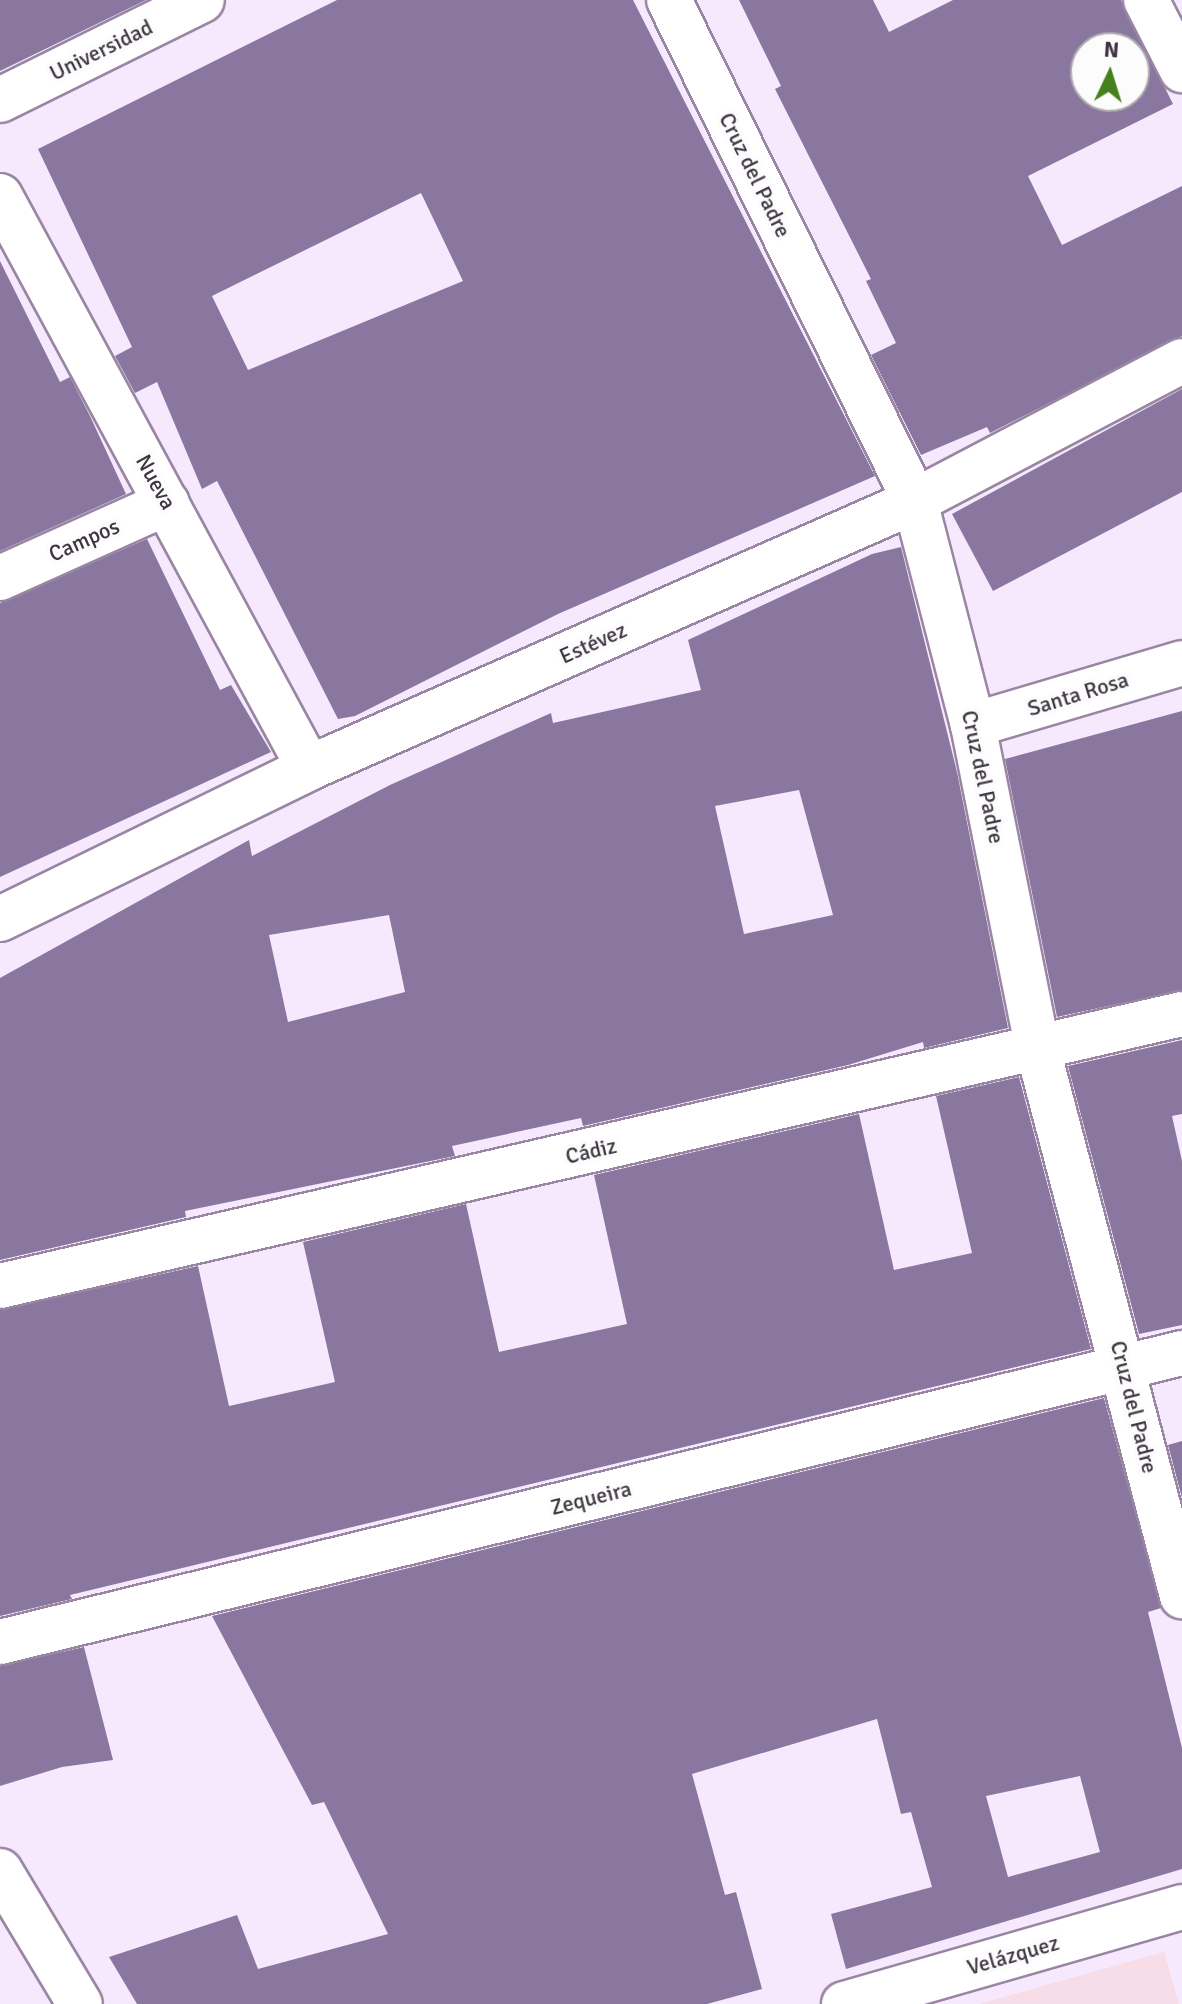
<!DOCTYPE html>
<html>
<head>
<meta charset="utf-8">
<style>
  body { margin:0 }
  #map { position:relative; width:1182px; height:2004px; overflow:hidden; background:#f7e9fd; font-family:Signika,sans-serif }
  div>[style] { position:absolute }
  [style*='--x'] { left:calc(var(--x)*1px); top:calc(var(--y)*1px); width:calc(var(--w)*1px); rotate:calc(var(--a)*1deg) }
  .industrial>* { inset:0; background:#f6dde7 }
  .building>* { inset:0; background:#8977a0 }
  .roads { filter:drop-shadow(2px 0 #9a85a3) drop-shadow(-2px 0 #9a85a3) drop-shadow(0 2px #9a85a3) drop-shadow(0 -2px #9a85a3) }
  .minor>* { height:44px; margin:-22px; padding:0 22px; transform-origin:22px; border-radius:22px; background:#fff }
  span { translate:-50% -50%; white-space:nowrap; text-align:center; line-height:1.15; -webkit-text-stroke:8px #fcfcfc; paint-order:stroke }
  .street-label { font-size:22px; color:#3e3541 }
  .north { position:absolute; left:1070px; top:32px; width:80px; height:80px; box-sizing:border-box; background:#fcfcfc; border:2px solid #b0acb1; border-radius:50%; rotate:4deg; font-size:22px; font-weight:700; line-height:32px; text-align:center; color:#3e3541 }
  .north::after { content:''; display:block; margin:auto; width:28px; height:36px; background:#46811d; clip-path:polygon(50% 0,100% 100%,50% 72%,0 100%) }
</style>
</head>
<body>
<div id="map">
  <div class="industrial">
    <i style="clip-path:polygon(1164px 1952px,1179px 2004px,979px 2004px)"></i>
  </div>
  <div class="building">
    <i style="clip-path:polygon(0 0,146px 0,0 71px)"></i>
    <i style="clip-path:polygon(evenodd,337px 0,633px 0,875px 476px,558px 614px,355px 716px,338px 719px,217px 481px,202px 489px,157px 382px,135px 393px,115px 356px,132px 347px,38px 149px,337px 0,421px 193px,463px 281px,248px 370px,212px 296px,421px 193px)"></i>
    <i style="clip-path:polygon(evenodd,739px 0,873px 0,889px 32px,953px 0,1121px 0,1173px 104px,1028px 176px,1062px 245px,1182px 186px,1182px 336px,990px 433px,987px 427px,921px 455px,871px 355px,896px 343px,866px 281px,871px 279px,775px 89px,781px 86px,739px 0,1086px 48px,1134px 48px,1134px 96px,1086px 96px,1086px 48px)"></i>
    <i style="clip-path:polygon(0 261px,60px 382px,70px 377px,90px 416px,126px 494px,0 551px)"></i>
    <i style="clip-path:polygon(1182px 389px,1182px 492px,993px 591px,952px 514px)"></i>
    <i style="clip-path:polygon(147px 539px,220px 690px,231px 685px,271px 752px,0 877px,0 603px)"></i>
    <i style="clip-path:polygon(evenodd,901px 547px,957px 772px,1008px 1028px,924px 1048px,923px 1042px,848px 1065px,583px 1126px,581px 1118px,452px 1146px,455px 1156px,185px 1211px,186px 1217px,0 1260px,0 978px,249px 840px,252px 856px,390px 785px,551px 713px,553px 723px,701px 690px,688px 640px,872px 554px,901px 547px,799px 790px,833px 915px,744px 934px,715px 806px,799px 790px,901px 547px,389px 915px,405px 992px,288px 1022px,269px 935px,389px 915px)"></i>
    <i style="clip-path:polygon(1182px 711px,1182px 990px,1057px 1017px,1005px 759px)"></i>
    <i style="clip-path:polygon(1182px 1040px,1182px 1114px,1172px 1116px,1182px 1161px,1182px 1325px,1139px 1334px,1068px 1066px)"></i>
    <i style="clip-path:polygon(1019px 1077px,1091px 1349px,70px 1595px,72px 1599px,0 1616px,0 1310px,198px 1266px,229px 1406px,335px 1382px,303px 1242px,466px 1204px,499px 1352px,627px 1324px,594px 1175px,859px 1114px,894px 1270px,972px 1253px,936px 1096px)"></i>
    <i style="clip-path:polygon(evenodd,1104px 1398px,1161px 1608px,1148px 1612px,1182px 1748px,1182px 1869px,846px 1969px,831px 1914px,932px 1887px,911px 1812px,901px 1814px,877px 1719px,692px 1774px,725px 1895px,736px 1892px,762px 1989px,707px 2004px,137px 2004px,109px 1957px,237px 1915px,258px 1969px,388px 1934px,324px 1802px,312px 1805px,212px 1616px,1104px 1398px,1080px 1776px,1100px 1852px,1008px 1877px,986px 1796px,1080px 1776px)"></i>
    <i style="clip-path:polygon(1182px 1441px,1182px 1498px,1168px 1445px)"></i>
    <i style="clip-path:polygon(84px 1647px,113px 1760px,62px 1767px,0 1786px,0 1666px)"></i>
  </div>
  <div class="roads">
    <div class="minor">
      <i style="--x:669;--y:0;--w:558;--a:63.85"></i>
      <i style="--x:915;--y:501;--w:231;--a:75.5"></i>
      <i style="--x:973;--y:725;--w:331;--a:78.7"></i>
      <i style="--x:1038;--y:1050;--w:565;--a:75.23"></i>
      <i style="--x:1146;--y:0;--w:79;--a:62.8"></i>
      <i style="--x:0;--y:100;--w:225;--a:-26.3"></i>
      <i style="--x:0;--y:196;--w:650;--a:61.62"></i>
      <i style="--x:0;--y:578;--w:183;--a:-24.2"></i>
      <i style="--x:973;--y:725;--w:218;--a:-16.5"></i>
      <i style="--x:0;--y:919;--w:344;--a:-26"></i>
      <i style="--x:309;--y:768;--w:662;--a:-23.78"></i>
      <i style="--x:915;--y:501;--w:301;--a:-27.7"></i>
      <i style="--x:0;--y:1286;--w:1213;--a:-12.96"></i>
      <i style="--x:0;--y:1642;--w:1217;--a:-13.74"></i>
      <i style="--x:0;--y:1871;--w:155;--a:59"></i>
      <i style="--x:844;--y:2004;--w:352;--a:-16"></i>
    </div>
  </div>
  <div class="street-label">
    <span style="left:101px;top:50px;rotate:-26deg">Universidad</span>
    <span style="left:755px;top:175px;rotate:64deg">Cruz del Padre</span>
    <span style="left:156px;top:482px;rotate:61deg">Nueva</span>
    <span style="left:84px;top:540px;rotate:-24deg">Campos</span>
    <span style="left:593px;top:643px;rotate:-24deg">Estévez</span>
    <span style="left:1078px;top:694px;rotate:-17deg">Santa Rosa</span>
    <span style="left:983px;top:777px;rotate:78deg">Cruz del Padre</span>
    <span style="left:591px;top:1151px;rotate:-13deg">Cádiz</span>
    <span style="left:1134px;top:1407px;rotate:76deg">Cruz del Padre</span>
    <span style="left:591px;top:1498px;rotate:-14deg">Zequeira</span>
    <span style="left:1013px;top:1955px;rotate:-16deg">Velázquez</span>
  </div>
  <div class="north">N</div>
</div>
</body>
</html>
